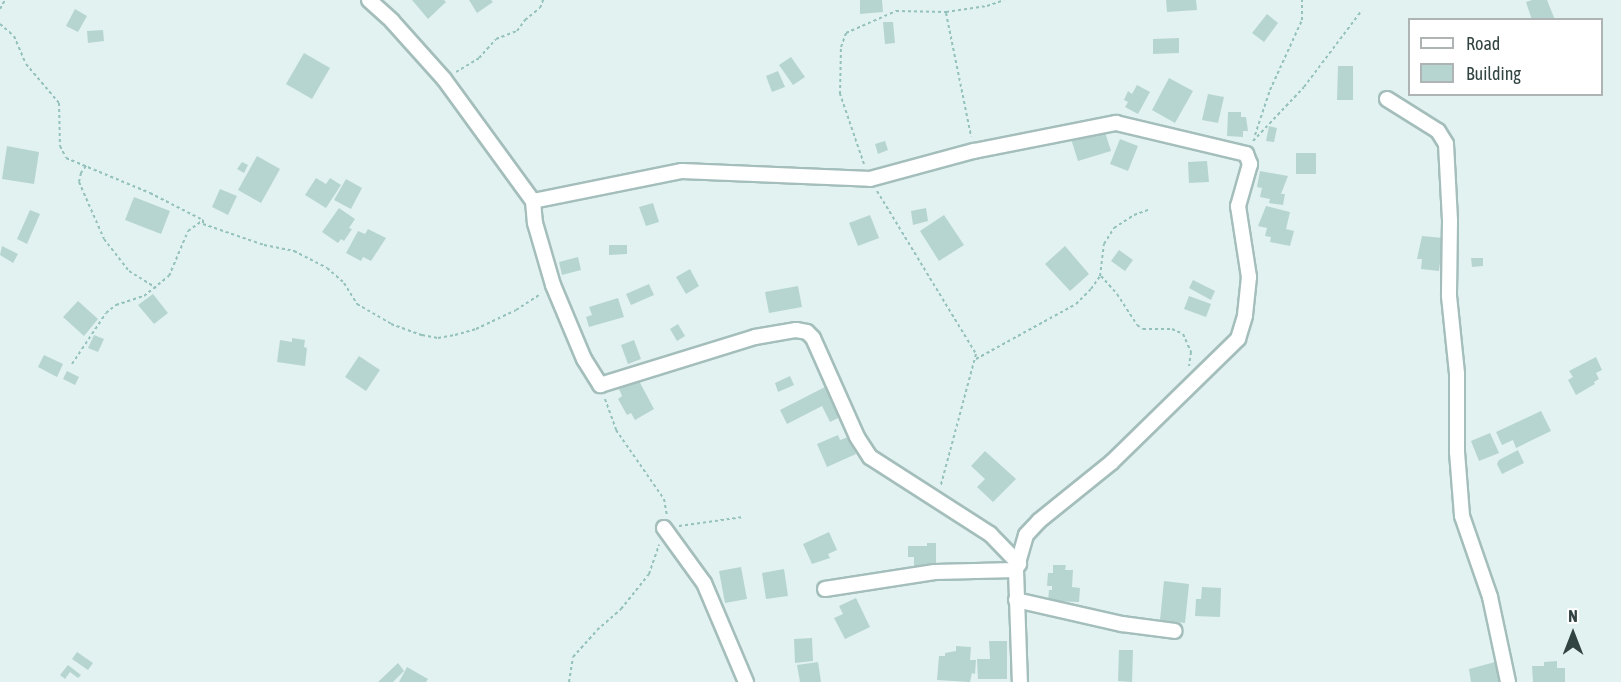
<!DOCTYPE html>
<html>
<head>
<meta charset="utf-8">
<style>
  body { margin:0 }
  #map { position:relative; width:1621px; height:682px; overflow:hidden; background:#e1f2f1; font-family:"Asap Condensed",sans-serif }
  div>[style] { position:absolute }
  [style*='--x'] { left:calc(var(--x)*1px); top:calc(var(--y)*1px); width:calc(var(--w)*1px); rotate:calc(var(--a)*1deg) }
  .building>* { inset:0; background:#b7d5d0 }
  .path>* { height:2px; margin-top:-1px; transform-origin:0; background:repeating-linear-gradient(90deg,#94c1bc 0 3px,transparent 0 6px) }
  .roads { filter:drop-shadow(2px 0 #a4bebb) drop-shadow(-2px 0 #a4bebb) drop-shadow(0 2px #a4bebb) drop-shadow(0 -2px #a4bebb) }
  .minor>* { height:14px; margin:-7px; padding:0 7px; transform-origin:7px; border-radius:7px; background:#fff }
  span { translate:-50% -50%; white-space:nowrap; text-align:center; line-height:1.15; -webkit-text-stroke:4.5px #fff; paint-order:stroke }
  .legend { position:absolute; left:1408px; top:18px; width:195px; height:78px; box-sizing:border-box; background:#fff; border:2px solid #adb4b3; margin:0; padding:8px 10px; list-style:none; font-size:18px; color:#324441 }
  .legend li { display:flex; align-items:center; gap:12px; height:30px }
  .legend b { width:30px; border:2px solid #adb4b3 }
  .north { position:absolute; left:1543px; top:604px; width:60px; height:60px; -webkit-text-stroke:4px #fff; paint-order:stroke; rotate:0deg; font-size:16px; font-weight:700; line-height:24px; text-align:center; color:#324441 }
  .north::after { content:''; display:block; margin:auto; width:21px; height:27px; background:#324441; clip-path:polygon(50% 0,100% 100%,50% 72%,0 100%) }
</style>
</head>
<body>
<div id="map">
  <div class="building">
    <i style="clip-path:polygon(412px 0,444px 0,446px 2px,428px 19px)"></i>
    <i style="clip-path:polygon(469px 0,491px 0,493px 2px,477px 13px)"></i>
    <i style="clip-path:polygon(860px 0,882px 0,883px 12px,860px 14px)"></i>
    <i style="clip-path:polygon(1166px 0,1196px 0,1197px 10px,1167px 12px)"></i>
    <i style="clip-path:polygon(1532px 0,1547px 0,1555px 20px,1532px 20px,1526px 2px)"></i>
    <i style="clip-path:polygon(75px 9px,87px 16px,78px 32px,66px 26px)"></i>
    <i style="clip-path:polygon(1267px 14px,1278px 23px,1264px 42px,1252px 33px)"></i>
    <i style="clip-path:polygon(883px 22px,893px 22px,895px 43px,885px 44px)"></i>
    <i style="clip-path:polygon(103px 30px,104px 41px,88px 43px,87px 31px)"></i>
    <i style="clip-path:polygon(1179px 38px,1179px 53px,1153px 54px,1153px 39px)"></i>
    <i style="clip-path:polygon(304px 53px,330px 68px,312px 99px,286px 84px)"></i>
    <i style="clip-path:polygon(791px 57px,805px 77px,793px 85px,779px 65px)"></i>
    <i style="clip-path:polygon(1338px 66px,1353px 66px,1353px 100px,1337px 100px)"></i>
    <i style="clip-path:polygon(778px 71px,785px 87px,772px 92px,766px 76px)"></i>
    <i style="clip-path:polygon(1169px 78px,1193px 91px,1175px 123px,1152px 110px)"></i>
    <i style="clip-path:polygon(1137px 85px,1150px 92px,1138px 114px,1125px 107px,1128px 102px,1124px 100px,1128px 91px,1132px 94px)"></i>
    <i style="clip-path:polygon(1208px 94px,1224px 97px,1218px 123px,1202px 120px)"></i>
    <i style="clip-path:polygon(1228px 112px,1241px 112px,1241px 117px,1246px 117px,1248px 131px,1243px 131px,1243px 137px,1227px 136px)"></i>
    <i style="clip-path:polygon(1269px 126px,1277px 128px,1274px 142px,1266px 141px)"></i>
    <i style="clip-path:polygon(1104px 129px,1111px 151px,1078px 161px,1071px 139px)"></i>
    <i style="clip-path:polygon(1120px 139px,1138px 146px,1128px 171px,1110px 164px)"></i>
    <i style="clip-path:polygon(885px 141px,888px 150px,878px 154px,875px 144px)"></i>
    <i style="clip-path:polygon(7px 146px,39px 152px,34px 184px,2px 179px)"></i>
    <i style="clip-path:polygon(1296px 153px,1316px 153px,1316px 174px,1296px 174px)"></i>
    <i style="clip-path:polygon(257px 156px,280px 169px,261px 203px,238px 190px)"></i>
    <i style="clip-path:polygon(1207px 161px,1209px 182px,1189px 183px,1188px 162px)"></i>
    <i style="clip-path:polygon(242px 162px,248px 165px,244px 173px,237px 169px)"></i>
    <i style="clip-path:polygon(1260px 171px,1288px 176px,1281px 194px,1285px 194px,1283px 205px,1269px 203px,1270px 199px,1260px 197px,1262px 188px,1257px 187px)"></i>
    <i style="clip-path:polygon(316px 178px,326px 184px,330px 178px,341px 185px,326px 208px,305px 195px)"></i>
    <i style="clip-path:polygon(346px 179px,362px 188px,351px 209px,334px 200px)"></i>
    <i style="clip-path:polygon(220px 189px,237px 196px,228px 215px,212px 207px)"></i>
    <i style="clip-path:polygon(134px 197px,170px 211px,161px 234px,125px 220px)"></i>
    <i style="clip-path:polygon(653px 203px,659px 222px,646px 226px,639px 207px)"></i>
    <i style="clip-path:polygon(1266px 206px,1290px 212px,1286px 229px,1294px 231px,1290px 246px,1270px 242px,1271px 237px,1265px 236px,1267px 228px,1258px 226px)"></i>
    <i style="clip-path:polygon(339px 208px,355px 219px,349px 228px,352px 229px,344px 241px,341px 239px,338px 243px,322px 232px)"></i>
    <i style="clip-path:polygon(926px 208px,928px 221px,913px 225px,911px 211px)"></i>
    <i style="clip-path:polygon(30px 210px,40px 214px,27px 244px,17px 239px)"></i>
    <i style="clip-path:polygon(870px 215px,879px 238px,858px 246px,849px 223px)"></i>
    <i style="clip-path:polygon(944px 215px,964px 245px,939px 261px,920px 231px)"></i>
    <i style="clip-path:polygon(368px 229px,386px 238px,371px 261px,363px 257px,361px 261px,346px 253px,358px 231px,365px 234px)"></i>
    <i style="clip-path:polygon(1422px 236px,1443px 238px,1439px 271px,1421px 269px,1422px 259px,1417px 259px)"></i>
    <i style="clip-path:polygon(609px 245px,627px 245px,627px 254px,609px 255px)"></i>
    <i style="clip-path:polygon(2px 246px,18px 254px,13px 263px,0 255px)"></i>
    <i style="clip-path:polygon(1065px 246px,1089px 274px,1070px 291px,1045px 264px)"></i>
    <i style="clip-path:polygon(1119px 250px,1133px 260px,1125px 271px,1111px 261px)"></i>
    <i style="clip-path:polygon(578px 257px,581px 270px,562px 275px,559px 262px)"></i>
    <i style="clip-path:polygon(1471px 258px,1483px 258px,1483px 266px,1472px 267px)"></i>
    <i style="clip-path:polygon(690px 269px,699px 286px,686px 294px,676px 277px)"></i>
    <i style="clip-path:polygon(1193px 280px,1215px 291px,1211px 300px,1189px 288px)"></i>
    <i style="clip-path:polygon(649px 284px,654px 295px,631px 305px,626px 294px)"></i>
    <i style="clip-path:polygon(798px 286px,802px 307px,769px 313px,765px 292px)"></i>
    <i style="clip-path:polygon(153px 294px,168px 313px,154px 324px,138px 305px)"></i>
    <i style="clip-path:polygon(1189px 296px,1211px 304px,1206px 317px,1184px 309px)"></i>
    <i style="clip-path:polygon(618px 298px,624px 317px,589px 327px,586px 317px,592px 315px,589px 307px)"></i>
    <i style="clip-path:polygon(78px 301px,98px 319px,84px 336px,63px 317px)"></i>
    <i style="clip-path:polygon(678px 324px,685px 336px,677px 341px,670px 329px)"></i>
    <i style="clip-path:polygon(94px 335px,104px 339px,98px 352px,88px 348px)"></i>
    <i style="clip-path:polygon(292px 338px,305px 340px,304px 347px,307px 348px,305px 366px,277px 362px,280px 340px,292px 342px)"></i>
    <i style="clip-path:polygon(634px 340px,641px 359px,628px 364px,621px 345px)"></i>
    <i style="clip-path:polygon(44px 355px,63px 364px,57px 377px,38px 367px)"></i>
    <i style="clip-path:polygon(359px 356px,380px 370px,366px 391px,345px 377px)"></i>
    <i style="clip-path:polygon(1596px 357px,1602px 370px,1596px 373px,1599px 379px,1594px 382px,1595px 384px,1576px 395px,1568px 380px,1573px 377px,1569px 371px)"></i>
    <i style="clip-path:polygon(67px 371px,79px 377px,75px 385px,63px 379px)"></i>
    <i style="clip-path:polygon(790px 376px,794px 385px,778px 392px,775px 383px)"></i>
    <i style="clip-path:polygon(638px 379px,654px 409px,635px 420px,631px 413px,627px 415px,618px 399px,622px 396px,619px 389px)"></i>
    <i style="clip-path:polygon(825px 387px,840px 417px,830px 422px,822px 406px,787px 424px,780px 410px)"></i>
    <i style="clip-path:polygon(1541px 411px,1551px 431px,1516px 448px,1513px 440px,1502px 445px,1496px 432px)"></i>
    <i style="clip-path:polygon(1490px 433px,1499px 453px,1479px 461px,1471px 441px)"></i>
    <i style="clip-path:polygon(838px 435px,840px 440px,848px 437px,856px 454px,827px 467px,817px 444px)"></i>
    <i style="clip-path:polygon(1518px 450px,1524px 463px,1502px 474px,1497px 464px,1499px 460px)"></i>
    <i style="clip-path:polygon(985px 451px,1016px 479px,993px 502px,977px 487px,985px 479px,971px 466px)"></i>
    <i style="clip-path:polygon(829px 532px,837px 550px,828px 554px,830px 558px,812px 564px,803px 544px)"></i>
    <i style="clip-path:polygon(927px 543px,936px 543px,936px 570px,914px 569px,914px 557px,908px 557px,908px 546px,927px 546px)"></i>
    <i style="clip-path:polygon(1053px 565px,1066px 565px,1065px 570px,1073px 570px,1072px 587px,1080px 588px,1079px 602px,1048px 601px,1049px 590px,1052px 590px,1052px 586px,1047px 586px,1048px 573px,1053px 573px)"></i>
    <i style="clip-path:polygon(741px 567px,747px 599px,725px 603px,719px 571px)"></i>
    <i style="clip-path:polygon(784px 569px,788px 596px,766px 599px,762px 573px)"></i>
    <i style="clip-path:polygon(1164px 581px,1189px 584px,1185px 623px,1160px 620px)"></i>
    <i style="clip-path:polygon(1202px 587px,1221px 588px,1220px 617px,1195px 616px,1196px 599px,1201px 599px)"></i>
    <i style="clip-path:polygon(856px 598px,870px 627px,845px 639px,834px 618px,843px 614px,839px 606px)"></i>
    <i style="clip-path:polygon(812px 638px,813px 661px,795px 663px,794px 639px)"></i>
    <i style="clip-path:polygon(989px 641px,1007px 641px,1007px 679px,978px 679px,977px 659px,990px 659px)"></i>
    <i style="clip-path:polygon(956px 646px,971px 647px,970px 660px,976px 660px,975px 674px,972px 673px,970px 682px,937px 680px,939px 656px,945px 656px,945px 653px,956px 651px)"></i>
    <i style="clip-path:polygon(1119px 650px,1133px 650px,1132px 682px,1118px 681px)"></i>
    <i style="clip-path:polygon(77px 652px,93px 663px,88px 670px,72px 659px)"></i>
    <i style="clip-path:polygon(1499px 661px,1502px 682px,1471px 682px,1469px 669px)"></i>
    <i style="clip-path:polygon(1557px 661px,1557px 668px,1565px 668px,1565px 682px,1533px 682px,1532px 666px,1544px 666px,1544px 662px)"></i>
    <i style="clip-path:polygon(818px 662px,821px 682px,800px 682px,797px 665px)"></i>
    <i style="clip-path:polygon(398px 663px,404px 671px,393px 682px,378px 682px)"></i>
    <i style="clip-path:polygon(68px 665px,81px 675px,78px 678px,70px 672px,65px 679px,60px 675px)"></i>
    <i style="clip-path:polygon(407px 667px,428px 679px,426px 682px,399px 682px)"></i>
  </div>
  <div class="path">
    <i style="--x:0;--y:9;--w:10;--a:-61"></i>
    <i style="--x:946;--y:13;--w:126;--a:78.5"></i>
    <i style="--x:0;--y:24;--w:18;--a:41"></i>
    <i style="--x:14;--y:36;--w:30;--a:67"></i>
    <i style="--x:26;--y:64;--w:51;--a:49.8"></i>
    <i style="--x:59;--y:103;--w:43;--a:88.7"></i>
    <i style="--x:60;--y:146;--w:13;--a:63"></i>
    <i style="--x:66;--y:158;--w:91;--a:22.6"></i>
    <i style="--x:150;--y:193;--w:59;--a:27"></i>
    <i style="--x:203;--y:220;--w:4;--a:90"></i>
    <i style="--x:203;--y:224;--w:65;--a:19"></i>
    <i style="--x:264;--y:245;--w:31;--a:11"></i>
    <i style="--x:294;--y:251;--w:37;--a:27"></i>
    <i style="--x:327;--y:268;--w:23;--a:41"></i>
    <i style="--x:344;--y:283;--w:25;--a:58"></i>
    <i style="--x:357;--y:304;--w:39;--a:30"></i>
    <i style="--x:391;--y:324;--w:33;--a:20"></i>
    <i style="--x:422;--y:335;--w:16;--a:11"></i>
    <i style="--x:438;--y:338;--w:17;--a:-10"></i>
    <i style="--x:455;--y:335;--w:22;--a:-16"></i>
    <i style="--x:476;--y:329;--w:44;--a:-25.4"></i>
    <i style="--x:516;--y:310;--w:30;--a:-33"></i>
    <i style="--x:456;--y:72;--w:27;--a:-31"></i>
    <i style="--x:479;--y:58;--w:25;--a:-48"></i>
    <i style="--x:496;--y:39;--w:22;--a:-21"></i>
    <i style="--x:517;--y:31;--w:14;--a:-54"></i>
    <i style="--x:525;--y:20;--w:19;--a:-39"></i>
    <i style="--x:540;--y:8;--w:9;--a:-69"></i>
    <i style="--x:1255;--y:135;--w:47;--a:-71.6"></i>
    <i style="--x:1270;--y:90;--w:77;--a:-65.4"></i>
    <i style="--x:1302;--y:20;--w:20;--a:-90"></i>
    <i style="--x:1253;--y:141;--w:74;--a:-46.6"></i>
    <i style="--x:1304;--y:87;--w:96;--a:-53"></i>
    <i style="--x:864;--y:164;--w:74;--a:-108.9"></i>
    <i style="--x:840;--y:94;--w:47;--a:-88.8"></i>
    <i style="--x:841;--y:47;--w:15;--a:-70"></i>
    <i style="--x:846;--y:33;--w:55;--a:-23.7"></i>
    <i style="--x:896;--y:11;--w:50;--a:1.1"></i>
    <i style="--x:946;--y:12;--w:41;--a:-8.3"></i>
    <i style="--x:987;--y:6;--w:18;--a:-19"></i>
    <i style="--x:86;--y:166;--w:9;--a:126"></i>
    <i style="--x:81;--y:173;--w:9;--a:103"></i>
    <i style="--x:79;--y:182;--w:62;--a:66.3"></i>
    <i style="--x:104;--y:239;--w:41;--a:52"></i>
    <i style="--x:129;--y:271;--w:32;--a:32"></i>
    <i style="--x:877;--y:191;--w:191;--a:58.7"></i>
    <i style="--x:976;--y:354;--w:136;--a:105"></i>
    <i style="--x:1101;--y:276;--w:24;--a:48"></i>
    <i style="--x:1117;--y:294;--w:37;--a:57"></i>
    <i style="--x:1137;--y:325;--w:7;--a:34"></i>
    <i style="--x:1143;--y:329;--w:29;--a:0"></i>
    <i style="--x:1172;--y:329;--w:12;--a:24"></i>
    <i style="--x:1183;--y:334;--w:20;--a:66"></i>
    <i style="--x:1191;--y:352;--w:14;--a:98"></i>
    <i style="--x:976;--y:359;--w:114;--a:-28.8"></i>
    <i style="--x:1076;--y:304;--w:21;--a:-45"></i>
    <i style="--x:1091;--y:289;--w:16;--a:-55"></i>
    <i style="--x:1100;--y:276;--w:32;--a:-83"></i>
    <i style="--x:1104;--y:244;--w:19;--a:-58"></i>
    <i style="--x:1114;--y:228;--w:24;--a:-33"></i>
    <i style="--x:1134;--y:215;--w:15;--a:-20"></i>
    <i style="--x:72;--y:364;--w:61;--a:-56.3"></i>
    <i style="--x:106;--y:313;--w:13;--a:-39"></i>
    <i style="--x:116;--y:305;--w:29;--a:-18"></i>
    <i style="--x:144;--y:296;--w:32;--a:-39"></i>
    <i style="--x:169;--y:276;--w:49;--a:-67.1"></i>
    <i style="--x:188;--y:231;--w:19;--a:-36"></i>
    <i style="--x:605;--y:399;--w:33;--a:70"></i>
    <i style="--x:616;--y:430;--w:84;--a:55.2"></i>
    <i style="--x:664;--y:499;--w:17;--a:80"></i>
    <i style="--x:679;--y:526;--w:65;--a:-8"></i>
    <i style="--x:569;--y:682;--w:25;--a:-81"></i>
    <i style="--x:573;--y:657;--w:36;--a:-48"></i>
    <i style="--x:597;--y:630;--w:32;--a:-41"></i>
    <i style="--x:621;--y:609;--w:45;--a:-51.3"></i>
    <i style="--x:649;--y:574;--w:31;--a:-71"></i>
  </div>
  <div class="roads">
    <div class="minor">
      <i style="--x:369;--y:0;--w:31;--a:42"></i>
      <i style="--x:392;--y:21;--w:78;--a:48.1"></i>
      <i style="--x:444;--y:79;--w:151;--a:53.9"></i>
      <i style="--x:533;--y:201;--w:22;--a:85"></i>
      <i style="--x:535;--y:223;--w:65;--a:73.8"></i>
      <i style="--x:553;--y:285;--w:80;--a:67.3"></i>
      <i style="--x:584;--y:359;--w:31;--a:58"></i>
      <i style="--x:600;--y:385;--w:162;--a:-17.2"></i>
      <i style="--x:755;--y:337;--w:42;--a:-9.7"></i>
      <i style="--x:796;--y:330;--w:11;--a:10"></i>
      <i style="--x:807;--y:332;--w:8;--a:45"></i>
      <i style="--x:813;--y:338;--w:108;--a:66"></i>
      <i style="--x:857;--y:437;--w:24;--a:57"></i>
      <i style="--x:870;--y:457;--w:143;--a:32.7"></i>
      <i style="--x:990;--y:534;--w:42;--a:46"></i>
      <i style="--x:1387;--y:99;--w:60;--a:32.1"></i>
      <i style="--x:1438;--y:131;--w:15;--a:58"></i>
      <i style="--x:1446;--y:144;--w:77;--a:87"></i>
      <i style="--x:1450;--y:221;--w:75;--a:90.8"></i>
      <i style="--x:1449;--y:296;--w:78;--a:84.1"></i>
      <i style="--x:1457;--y:374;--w:78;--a:90"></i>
      <i style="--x:1457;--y:452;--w:64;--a:85.5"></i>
      <i style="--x:1462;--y:516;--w:86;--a:70.9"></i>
      <i style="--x:1490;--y:597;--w:87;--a:78"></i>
      <i style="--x:533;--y:201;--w:152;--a:-11.4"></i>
      <i style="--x:682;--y:171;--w:188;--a:2.4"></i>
      <i style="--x:870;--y:179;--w:108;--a:-15.1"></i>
      <i style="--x:974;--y:151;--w:145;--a:-11.2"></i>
      <i style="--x:1116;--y:123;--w:134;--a:13.4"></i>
      <i style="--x:1246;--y:154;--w:11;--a:68"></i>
      <i style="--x:1250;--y:164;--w:44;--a:105.9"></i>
      <i style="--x:1238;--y:206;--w:72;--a:81.2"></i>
      <i style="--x:1249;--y:277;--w:39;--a:96"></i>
      <i style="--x:1245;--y:316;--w:24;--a:107"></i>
      <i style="--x:1238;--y:339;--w:176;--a:135.7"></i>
      <i style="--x:1112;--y:462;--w:94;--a:141.1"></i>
      <i style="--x:1039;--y:521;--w:19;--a:133"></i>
      <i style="--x:1026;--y:535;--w:36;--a:106"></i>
      <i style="--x:1016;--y:570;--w:112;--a:88"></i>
      <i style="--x:664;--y:528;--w:68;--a:54"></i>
      <i style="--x:704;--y:583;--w:108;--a:67"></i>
      <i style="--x:825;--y:589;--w:111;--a:-8.8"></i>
      <i style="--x:935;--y:572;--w:81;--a:-1.4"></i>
      <i style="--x:1016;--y:600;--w:109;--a:12.8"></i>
      <i style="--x:1122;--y:624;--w:53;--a:7.5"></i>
    </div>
  </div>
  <ul class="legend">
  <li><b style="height:8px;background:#fff"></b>Road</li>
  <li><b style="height:16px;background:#b7d5d0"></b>Building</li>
  </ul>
  <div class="north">N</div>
</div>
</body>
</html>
